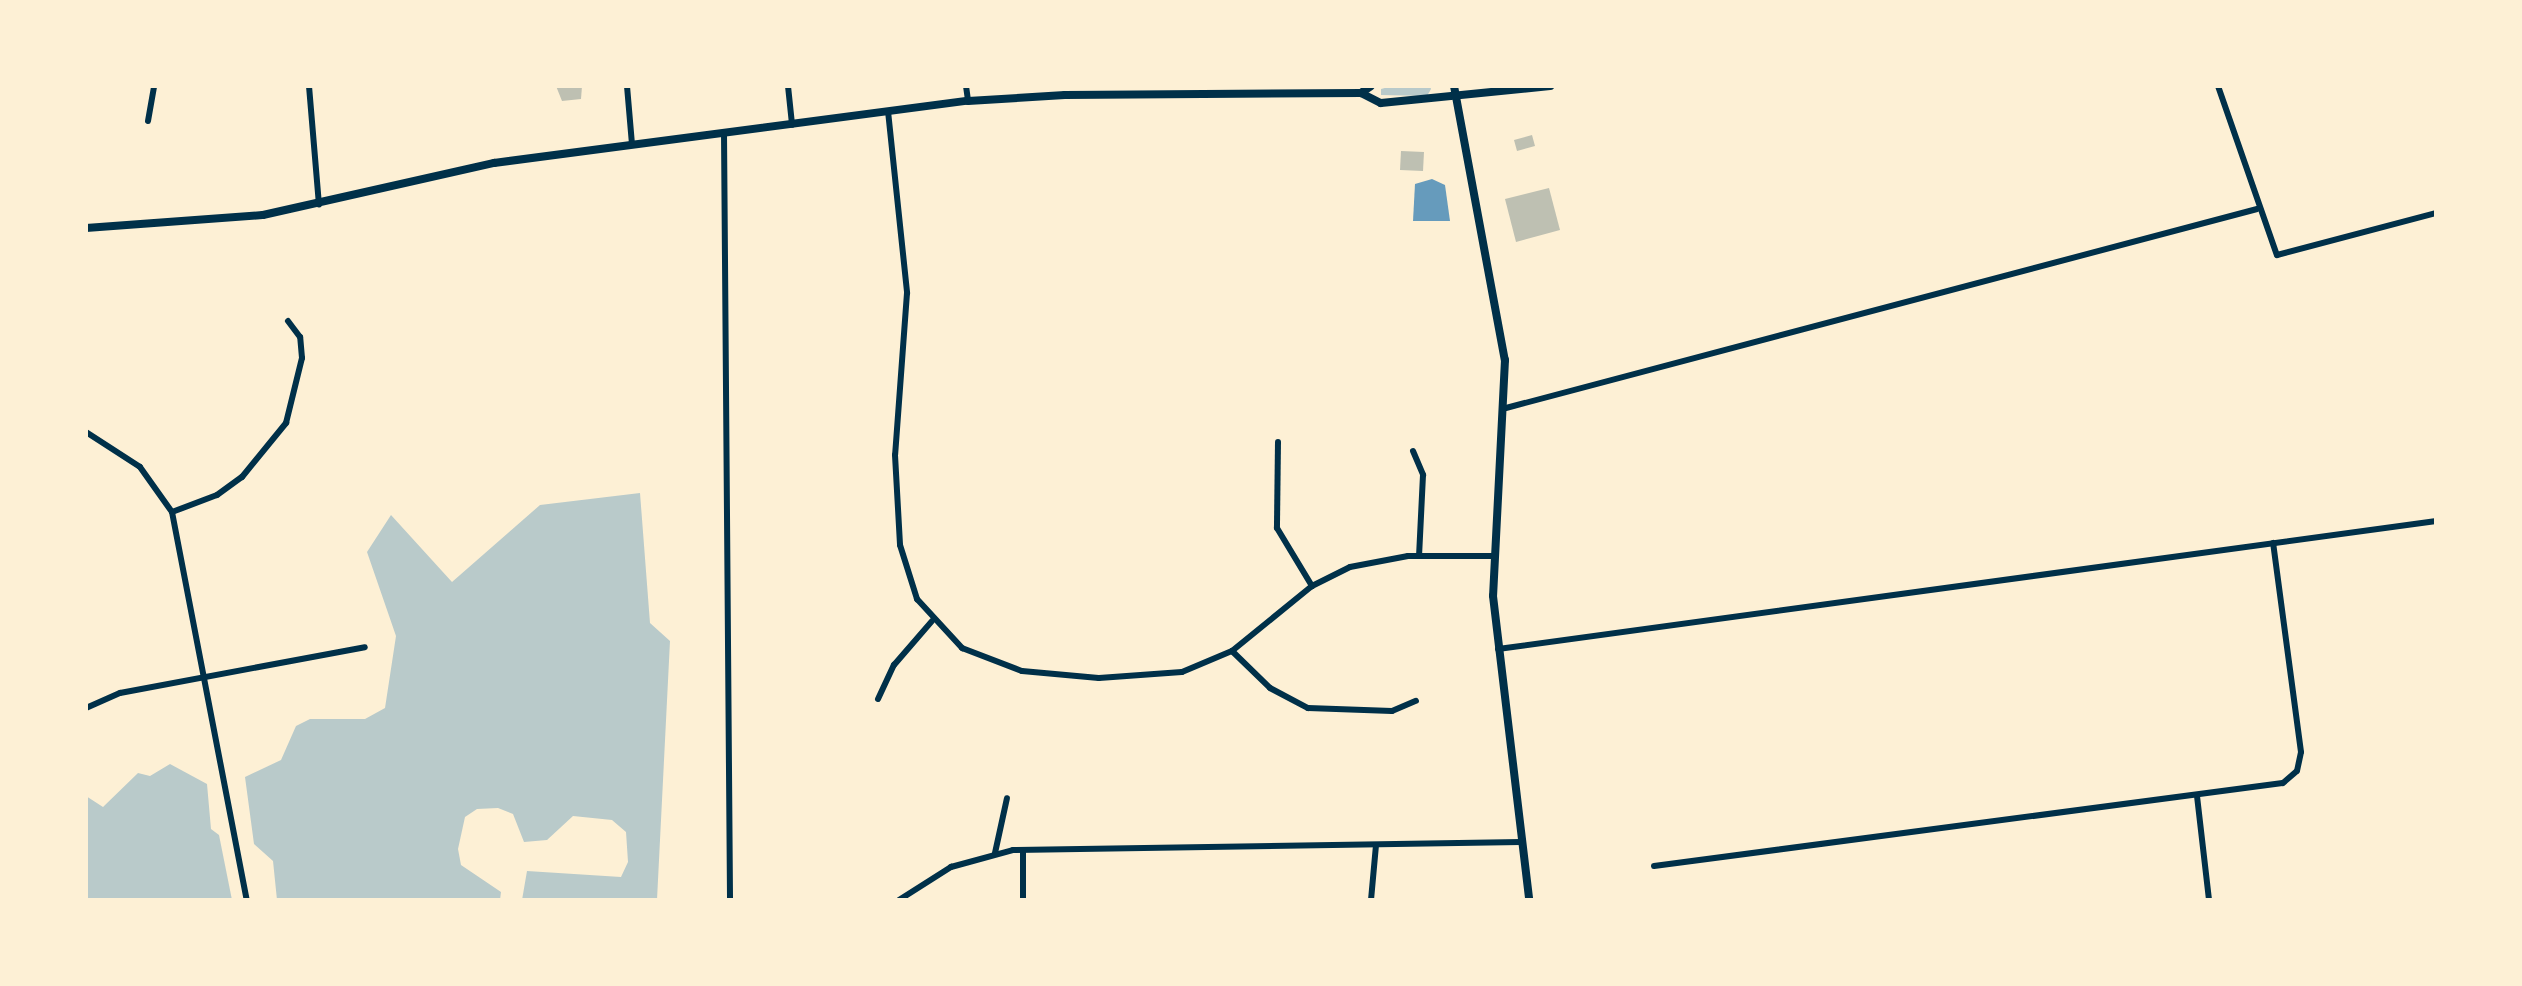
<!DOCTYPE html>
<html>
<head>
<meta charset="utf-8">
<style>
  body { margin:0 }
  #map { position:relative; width:2522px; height:986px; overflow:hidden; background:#fdf0d5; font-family:"Alegreya Sans",sans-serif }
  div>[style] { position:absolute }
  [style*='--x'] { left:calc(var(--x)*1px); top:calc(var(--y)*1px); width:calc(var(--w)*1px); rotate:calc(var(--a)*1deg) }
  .green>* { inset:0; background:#b9caca }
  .water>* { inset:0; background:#669bbc }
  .building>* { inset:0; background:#bec0b2 }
  .minor>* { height:6px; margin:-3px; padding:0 3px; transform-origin:3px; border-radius:3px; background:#003049 }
  .secondary>* { height:8px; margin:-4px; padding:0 4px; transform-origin:4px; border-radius:4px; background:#003049 }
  span { translate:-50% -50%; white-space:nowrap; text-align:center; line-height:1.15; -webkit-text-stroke:6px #fdf0d5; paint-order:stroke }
  .frame { position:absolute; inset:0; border:88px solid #fdf0d5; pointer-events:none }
</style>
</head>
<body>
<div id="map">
  <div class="green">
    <i style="clip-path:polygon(1392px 86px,1430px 86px,1431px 89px,1427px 96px,1381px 95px,1381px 89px)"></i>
    <i style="clip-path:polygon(640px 493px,650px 623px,670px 641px,657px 900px,522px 900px,527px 871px,621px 877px,628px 862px,626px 832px,612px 820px,573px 816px,547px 840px,524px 842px,513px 814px,498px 808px,477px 809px,465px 817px,458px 849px,461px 865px,501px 892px,500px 900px,277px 900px,273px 861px,254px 844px,245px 777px,281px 760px,296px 726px,310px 719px,365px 719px,385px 708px,396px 636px,367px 552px,391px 515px,452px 582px,540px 505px)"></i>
    <i style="clip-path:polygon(170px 764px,207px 784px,211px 829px,219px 835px,232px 900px,86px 900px,86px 796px,103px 807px,138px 773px,150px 776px)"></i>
  </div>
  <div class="water">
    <i style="clip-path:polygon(1432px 179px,1445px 185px,1450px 221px,1413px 221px,1415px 184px)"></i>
  </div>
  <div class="building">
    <i style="clip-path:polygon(556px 86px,582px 86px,581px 99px,562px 101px)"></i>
    <i style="clip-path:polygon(1532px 135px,1535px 146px,1517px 151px,1514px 140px)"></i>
    <i style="clip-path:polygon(1401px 151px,1424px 152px,1423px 171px,1400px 170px)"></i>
    <i style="clip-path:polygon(1549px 188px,1560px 230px,1516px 242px,1505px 199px)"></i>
  </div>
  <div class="minor">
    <i style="--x:309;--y:86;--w:119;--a:85.2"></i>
    <i style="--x:627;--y:86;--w:58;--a:85.1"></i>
    <i style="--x:788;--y:86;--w:39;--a:84"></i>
    <i style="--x:966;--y:86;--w:15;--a:82"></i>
    <i style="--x:2218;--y:86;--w:179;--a:70.8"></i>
    <i style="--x:2277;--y:255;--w:164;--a:-14.8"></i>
    <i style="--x:888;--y:111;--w:183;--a:84"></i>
    <i style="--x:907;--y:293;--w:162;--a:94.2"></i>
    <i style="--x:895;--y:455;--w:90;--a:86.8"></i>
    <i style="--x:900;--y:545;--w:57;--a:72.5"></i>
    <i style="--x:917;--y:599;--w:67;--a:47.4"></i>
    <i style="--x:962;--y:648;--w:64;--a:21"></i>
    <i style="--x:1022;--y:671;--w:77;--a:5.2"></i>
    <i style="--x:1099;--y:678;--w:83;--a:-4.1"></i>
    <i style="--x:1182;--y:672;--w:54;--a:-22.8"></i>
    <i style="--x:1232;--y:651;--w:103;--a:-39.1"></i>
    <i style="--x:1312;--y:586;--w:42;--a:-26.6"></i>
    <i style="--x:1350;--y:567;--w:59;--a:-10.7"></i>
    <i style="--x:1408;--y:556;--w:85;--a:0"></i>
    <i style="--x:148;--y:121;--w:36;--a:-80"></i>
    <i style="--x:724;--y:133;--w:767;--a:89.55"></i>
    <i style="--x:1506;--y:408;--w:777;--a:-14.84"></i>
    <i style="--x:86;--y:432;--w:64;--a:32.9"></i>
    <i style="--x:140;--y:467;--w:55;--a:54.6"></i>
    <i style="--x:172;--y:512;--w:395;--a:79.1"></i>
    <i style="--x:1278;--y:442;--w:86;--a:90.7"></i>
    <i style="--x:1277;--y:528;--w:68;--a:58.9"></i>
    <i style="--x:1413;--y:451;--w:26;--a:67"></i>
    <i style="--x:1423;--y:475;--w:81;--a:92.8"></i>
    <i style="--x:172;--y:512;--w:48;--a:-20.7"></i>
    <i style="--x:217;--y:495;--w:31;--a:-36"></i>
    <i style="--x:242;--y:477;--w:70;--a:-50.8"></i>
    <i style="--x:286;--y:423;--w:67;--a:-76.2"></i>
    <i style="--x:302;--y:358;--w:21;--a:-95"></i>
    <i style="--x:300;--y:337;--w:20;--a:-127"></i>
    <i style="--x:1498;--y:649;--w:947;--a:-7.77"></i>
    <i style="--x:1232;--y:651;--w:53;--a:44.2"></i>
    <i style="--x:1270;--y:688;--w:43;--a:27.8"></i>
    <i style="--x:1308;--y:708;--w:84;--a:2"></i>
    <i style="--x:1392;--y:711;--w:26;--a:-23"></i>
    <i style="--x:878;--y:699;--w:38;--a:-65"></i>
    <i style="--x:894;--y:665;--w:58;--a:-49.2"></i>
    <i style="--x:86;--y:708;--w:37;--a:-24"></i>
    <i style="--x:120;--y:693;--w:249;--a:-10.6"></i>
    <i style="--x:2197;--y:796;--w:105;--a:83.4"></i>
    <i style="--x:1023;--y:850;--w:50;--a:90"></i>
    <i style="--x:995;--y:853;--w:56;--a:-77.7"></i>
    <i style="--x:1654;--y:866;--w:634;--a:-7.52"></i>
    <i style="--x:2283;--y:783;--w:18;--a:-41"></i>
    <i style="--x:2297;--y:771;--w:19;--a:-78"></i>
    <i style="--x:2301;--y:752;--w:211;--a:-97.6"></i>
    <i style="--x:899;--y:900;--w:62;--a:-32.4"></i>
    <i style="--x:951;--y:867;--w:64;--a:-15.3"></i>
    <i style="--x:1013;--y:850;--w:508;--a:-0.9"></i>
    <i style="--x:1371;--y:900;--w:55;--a:-84.8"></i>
  </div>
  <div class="secondary">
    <i style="--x:1454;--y:86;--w:279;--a:79.5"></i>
    <i style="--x:1505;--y:360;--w:236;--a:92.9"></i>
    <i style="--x:1493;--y:596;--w:306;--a:83.2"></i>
    <i style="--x:1361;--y:93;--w:12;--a:-35"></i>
    <i style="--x:86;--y:228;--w:177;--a:-4.2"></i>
    <i style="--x:263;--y:215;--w:237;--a:-12.7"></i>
    <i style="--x:494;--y:163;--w:478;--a:-7.5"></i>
    <i style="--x:968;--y:101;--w:97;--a:-3.5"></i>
    <i style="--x:1065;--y:95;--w:296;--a:-0.4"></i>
    <i style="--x:1361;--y:93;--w:22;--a:27"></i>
    <i style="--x:1381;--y:103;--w:170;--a:-5.7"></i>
  </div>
  <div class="frame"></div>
</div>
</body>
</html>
